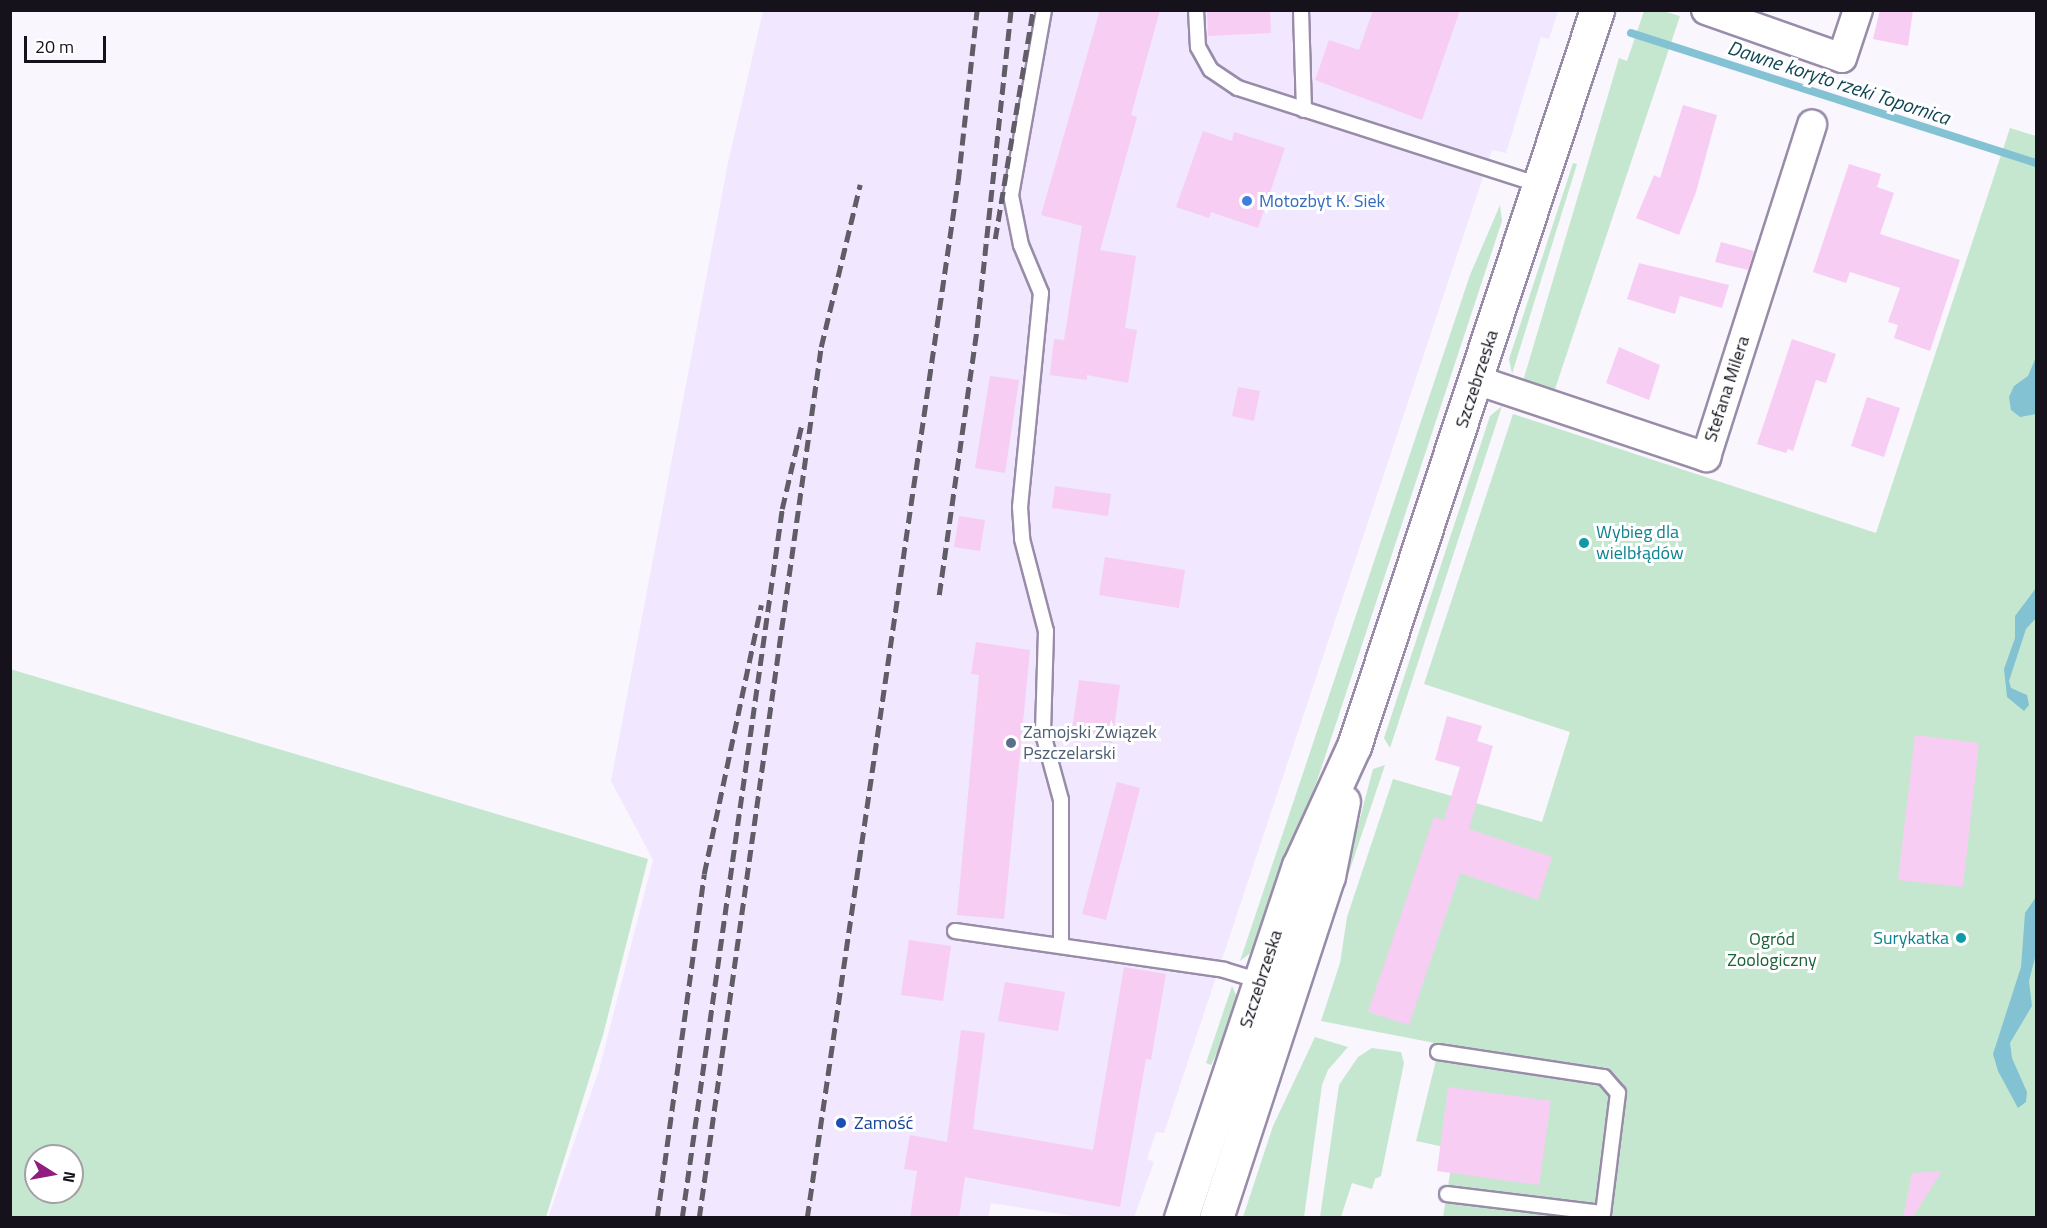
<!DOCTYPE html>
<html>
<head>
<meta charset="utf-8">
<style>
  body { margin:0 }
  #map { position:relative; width:2047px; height:1228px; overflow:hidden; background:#f9f6fd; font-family:"Titillium Web",sans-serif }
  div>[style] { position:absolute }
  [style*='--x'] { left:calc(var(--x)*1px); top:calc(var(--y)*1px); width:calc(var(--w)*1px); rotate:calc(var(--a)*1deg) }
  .built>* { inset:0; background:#f1e7fe }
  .green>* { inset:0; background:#c6e7cf }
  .water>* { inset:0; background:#83c2d3 }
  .stream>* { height:8px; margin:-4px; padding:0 4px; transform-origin:4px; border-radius:4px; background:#83c2d3 }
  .building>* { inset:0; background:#f7cdf3 }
  .roads { filter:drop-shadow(2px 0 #998ca9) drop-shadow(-2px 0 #998ca9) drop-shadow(0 2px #998ca9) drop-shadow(0 -2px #998ca9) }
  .lane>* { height:14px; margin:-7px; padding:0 7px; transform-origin:7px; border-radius:7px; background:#fff }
  .street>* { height:28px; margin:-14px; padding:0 14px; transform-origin:14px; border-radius:14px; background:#fff }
  .secondary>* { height:33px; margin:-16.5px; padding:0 16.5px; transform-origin:16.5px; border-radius:16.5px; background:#fff }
  .rail>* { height:4.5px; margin-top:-2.25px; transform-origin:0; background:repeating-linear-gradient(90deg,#615d66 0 12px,transparent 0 18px) }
  .dots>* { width:16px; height:16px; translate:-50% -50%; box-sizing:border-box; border:3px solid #fff; border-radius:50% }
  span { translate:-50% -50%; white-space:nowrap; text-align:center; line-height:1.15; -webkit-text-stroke:6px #fff; paint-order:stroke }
  .shop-label { font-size:18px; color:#366cbe }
  .left { translate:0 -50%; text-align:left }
  .street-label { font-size:18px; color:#16121c }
  .culture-label { font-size:18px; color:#0d838f }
  .right { translate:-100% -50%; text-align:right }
  .service-label { font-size:18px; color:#4e5e75 }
  .park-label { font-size:18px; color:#1b6238 }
  .transit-label { font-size:18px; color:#164399 }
  .water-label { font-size:20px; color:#0f4653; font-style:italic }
  .frame { position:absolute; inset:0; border:12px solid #16121c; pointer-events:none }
  .north { position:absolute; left:24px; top:1144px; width:60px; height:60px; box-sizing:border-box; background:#fff; border:2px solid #a2a0a4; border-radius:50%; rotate:101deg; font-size:16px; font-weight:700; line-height:24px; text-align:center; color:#16121c }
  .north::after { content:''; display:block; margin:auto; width:21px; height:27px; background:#911e7e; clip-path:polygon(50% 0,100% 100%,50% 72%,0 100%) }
  .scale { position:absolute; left:24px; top:36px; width:82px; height:27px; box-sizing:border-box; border:3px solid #16121c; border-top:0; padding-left:8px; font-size:18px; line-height:21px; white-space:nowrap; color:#16121c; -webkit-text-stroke:4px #fff; paint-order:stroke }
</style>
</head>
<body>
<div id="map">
  <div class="built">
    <i style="clip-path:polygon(763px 11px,1558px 11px,1549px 39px,1541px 37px,1506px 153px,1492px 150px,1164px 1133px,1156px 1132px,1147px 1159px,1154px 1162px,1134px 1217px,1080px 1217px,991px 1203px,988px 1218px,548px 1218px,599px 1070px,653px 860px,611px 781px,728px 163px)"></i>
  </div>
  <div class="green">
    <i style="clip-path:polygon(1644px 11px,1663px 11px,1680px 16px,1554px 392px,1523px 381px,1619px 58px,1627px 61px)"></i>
    <i style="clip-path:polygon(2010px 128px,2036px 136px,2036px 1217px,1443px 1217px,1454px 1149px,1416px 1141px,1440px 1044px,1321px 1021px,1340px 963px,1347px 917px,1393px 779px,1542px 822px,1570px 732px,1424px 684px,1513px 414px,1876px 533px)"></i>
    <i style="clip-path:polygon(1573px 163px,1577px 164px,1512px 374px,1509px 359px)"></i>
    <i style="clip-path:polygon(1500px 205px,1502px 221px,1320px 772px,1257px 948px,1240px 961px,1470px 275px)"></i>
    <i style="clip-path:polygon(1502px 406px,1390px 748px,1384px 738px,1490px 416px)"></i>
    <i style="clip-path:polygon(evenodd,10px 669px,648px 859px,603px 1035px,546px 1217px,11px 1217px,10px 669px,36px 1156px,72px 1156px,72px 1192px,36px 1192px,36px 1156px)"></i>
    <i style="clip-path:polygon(1385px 765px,1332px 923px,1373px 769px)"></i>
    <i style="clip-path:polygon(1232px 986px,1238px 999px,1236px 1012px,1211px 1065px,1206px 1063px)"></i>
    <i style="clip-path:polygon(1315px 1037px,1348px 1047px,1328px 1070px,1322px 1085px,1304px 1217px,1243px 1217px,1273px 1126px)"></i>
    <i style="clip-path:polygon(1372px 1048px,1401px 1052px,1404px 1063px,1381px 1176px,1375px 1179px,1372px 1189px,1352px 1183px,1341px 1217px,1320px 1217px,1339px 1085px,1358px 1057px)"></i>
  </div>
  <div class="water">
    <i style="clip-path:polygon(2036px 357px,2036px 414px,2020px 417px,2011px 410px,2009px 397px,2014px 386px,2028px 376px)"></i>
    <i style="clip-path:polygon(2036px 588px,2036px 618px,2026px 629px,2009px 681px,2011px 688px,2027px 695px,2029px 705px,2024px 711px,2007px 697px,2004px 669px,2015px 638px,2015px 616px)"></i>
    <i style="clip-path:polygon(2036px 897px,2036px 954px,2029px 981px,2032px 1006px,2010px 1043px,2012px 1058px,2027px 1092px,2026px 1102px,2018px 1108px,1998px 1071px,1993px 1054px,2021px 967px,2025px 913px)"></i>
  </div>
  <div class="stream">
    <i style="--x:1631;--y:33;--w:425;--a:17.8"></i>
  </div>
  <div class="building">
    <i style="clip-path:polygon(1100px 10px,1160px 10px,1131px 115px,1137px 117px,1100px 250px,1136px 256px,1125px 328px,1137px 330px,1128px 383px,1087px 375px,1087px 380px,1050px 375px,1054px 339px,1064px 340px,1082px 226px,1041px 215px)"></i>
    <i style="clip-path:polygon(1207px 10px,1270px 10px,1271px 33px,1208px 36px)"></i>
    <i style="clip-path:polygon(1373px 10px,1460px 10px,1422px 120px,1315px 80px,1329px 40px,1359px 50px)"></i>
    <i style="clip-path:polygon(1880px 10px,1913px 10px,1908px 46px,1873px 39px)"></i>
    <i style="clip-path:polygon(1683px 105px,1717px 115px,1696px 192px,1679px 235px,1636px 218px,1654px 175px,1660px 178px)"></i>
    <i style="clip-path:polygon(1203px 131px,1232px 141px,1234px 132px,1285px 148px,1258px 228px,1211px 212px,1209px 218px,1176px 207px)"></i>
    <i style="clip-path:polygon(1849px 164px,1881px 174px,1877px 187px,1894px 193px,1880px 234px,1960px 260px,1930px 351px,1894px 338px,1898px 325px,1888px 322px,1900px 288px,1850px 272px,1846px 283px,1813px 272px)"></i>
    <i style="clip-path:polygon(1721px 242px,1754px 251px,1748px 270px,1715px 262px)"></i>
    <i style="clip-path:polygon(1639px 263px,1729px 285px,1722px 308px,1680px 296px,1675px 314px,1627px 299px)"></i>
    <i style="clip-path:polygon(1792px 339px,1836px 354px,1826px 383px,1816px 380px,1793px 451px,1788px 449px,1786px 453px,1757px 444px)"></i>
    <i style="clip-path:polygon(1619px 347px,1660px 365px,1649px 400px,1606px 383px)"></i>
    <i style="clip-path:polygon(990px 376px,1019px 380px,1005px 473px,975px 468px)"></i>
    <i style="clip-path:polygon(1238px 387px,1260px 391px,1254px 421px,1232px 416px)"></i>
    <i style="clip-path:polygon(1867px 397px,1900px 408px,1884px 457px,1851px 446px)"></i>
    <i style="clip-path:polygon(1055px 486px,1111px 494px,1108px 516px,1052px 508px)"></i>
    <i style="clip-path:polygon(959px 516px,985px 520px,980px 551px,954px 547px)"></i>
    <i style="clip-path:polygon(1105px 557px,1185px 570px,1179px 608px,1099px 595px)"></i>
    <i style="clip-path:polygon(976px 642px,1030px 650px,1004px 919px,957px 915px,979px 675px,971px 674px)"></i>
    <i style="clip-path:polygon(1079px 680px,1120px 685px,1112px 743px,1071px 737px)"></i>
    <i style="clip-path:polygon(1447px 716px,1482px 726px,1477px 741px,1493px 746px,1469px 829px,1552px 857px,1538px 900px,1460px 873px,1409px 1025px,1368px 1012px,1434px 817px,1444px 820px,1460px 767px,1435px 760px)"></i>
    <i style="clip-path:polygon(1915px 735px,1979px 743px,1963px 887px,1898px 880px)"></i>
    <i style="clip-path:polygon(1117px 782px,1140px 788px,1106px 920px,1082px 914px)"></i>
    <i style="clip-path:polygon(909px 940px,951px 946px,943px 1001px,901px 995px)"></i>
    <i style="clip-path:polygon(1124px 967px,1166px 974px,1151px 1060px,1146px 1059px,1120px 1207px,965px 1177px,959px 1218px,910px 1218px,917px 1171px,904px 1169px,910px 1135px,947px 1142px,961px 1030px,985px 1033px,973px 1129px,1093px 1150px)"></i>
    <i style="clip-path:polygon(1005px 982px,1065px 992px,1058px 1031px,998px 1021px)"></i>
    <i style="clip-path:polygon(1448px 1087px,1551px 1101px,1539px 1185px,1437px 1171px)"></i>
    <i style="clip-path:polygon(1942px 1171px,1912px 1218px,1903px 1218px,1912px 1173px)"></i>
  </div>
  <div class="roads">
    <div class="lane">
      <i style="--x:1044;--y:10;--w:188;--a:100.1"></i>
      <i style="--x:1011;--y:195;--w:51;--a:78.7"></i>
      <i style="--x:1021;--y:245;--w:52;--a:67.4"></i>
      <i style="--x:1041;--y:293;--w:215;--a:95.6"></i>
      <i style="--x:1020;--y:507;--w:32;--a:86"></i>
      <i style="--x:1022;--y:539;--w:95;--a:75.4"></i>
      <i style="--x:1046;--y:631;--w:103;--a:91.7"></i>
      <i style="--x:1043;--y:734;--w:68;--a:74.7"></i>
      <i style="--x:1061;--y:800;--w:145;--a:90"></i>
      <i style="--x:1196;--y:10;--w:37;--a:87"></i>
      <i style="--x:1198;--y:47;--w:26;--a:61"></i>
      <i style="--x:1211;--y:70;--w:32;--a:34"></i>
      <i style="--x:1238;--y:88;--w:317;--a:17.8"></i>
      <i style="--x:1301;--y:10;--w:100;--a:88.3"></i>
      <i style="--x:955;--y:931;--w:272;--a:8.2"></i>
      <i style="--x:1224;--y:970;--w:37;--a:17"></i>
      <i style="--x:1438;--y:1052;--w:168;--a:8.6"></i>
      <i style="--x:1604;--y:1077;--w:21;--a:49"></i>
      <i style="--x:1618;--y:1093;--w:121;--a:97.1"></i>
      <i style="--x:1603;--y:1213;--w:157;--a:-173.1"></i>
    </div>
    <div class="street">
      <i style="--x:1706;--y:10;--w:144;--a:19.4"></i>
      <i style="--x:1842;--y:58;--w:51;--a:-71.6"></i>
      <i style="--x:1476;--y:380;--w:243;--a:18.5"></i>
      <i style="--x:1706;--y:457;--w:349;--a:-72.3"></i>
    </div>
    <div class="secondary">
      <i style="--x:1181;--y:1218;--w:371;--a:-71.5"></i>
      <i style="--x:1299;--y:866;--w:132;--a:-65.4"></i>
      <i style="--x:1354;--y:746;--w:775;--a:-71.73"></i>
      <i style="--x:1216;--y:1218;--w:360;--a:-71.9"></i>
      <i style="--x:1328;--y:876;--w:76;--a:-78.7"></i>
    </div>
  </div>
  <div class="rail">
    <i style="--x:995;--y:239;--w:232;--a:-80.6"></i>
    <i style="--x:939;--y:595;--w:271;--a:-81.9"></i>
    <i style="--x:977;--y:327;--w:319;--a:-83.9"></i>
    <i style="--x:657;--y:1218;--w:347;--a:-82.2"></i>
    <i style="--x:704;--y:874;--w:275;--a:-78"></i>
    <i style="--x:682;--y:1218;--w:716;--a:-81.97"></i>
    <i style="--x:782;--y:509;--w:88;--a:-76.9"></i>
    <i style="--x:699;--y:1218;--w:880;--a:-82.03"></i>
    <i style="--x:821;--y:347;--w:167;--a:-76.5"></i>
    <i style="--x:807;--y:1218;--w:1048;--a:-81.72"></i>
    <i style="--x:958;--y:181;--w:172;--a:-83.7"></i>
  </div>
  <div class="dots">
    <i style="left:1247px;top:201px;background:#3f7fe0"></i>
    <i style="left:1584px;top:543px;background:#0f9aa8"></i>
    <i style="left:1011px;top:743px;background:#5c6f8a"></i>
    <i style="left:1961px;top:938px;background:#0f9aa8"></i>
    <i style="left:841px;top:1123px;background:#1a4fb4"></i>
  </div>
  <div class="shop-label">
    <span class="left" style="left:1259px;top:201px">Motozbyt K. Siek</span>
  </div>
  <div class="street-label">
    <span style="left:1477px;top:379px;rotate:-72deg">Szczebrzeska</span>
    <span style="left:1727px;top:389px;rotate:-72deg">Stefana Milera</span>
    <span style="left:1261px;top:979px;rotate:-72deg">Szczebrzeska</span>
  </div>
  <div class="culture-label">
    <span class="left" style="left:1596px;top:543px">Wybieg dla<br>wielbłądów</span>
    <span class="right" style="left:1949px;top:938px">Surykatka</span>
  </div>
  <div class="service-label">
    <span class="left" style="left:1023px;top:743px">Zamojski Związek<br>Pszczelarski</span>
  </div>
  <div class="park-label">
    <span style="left:1772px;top:950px">Ogród<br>Zoologiczny</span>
  </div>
  <div class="transit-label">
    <span class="left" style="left:854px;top:1123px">Zamość</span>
  </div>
  <div class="water-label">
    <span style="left:1839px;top:82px;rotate:18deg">Dawne koryto rzeki Topornica</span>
  </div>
  <div class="frame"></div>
  <div class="north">N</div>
  <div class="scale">20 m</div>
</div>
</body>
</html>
